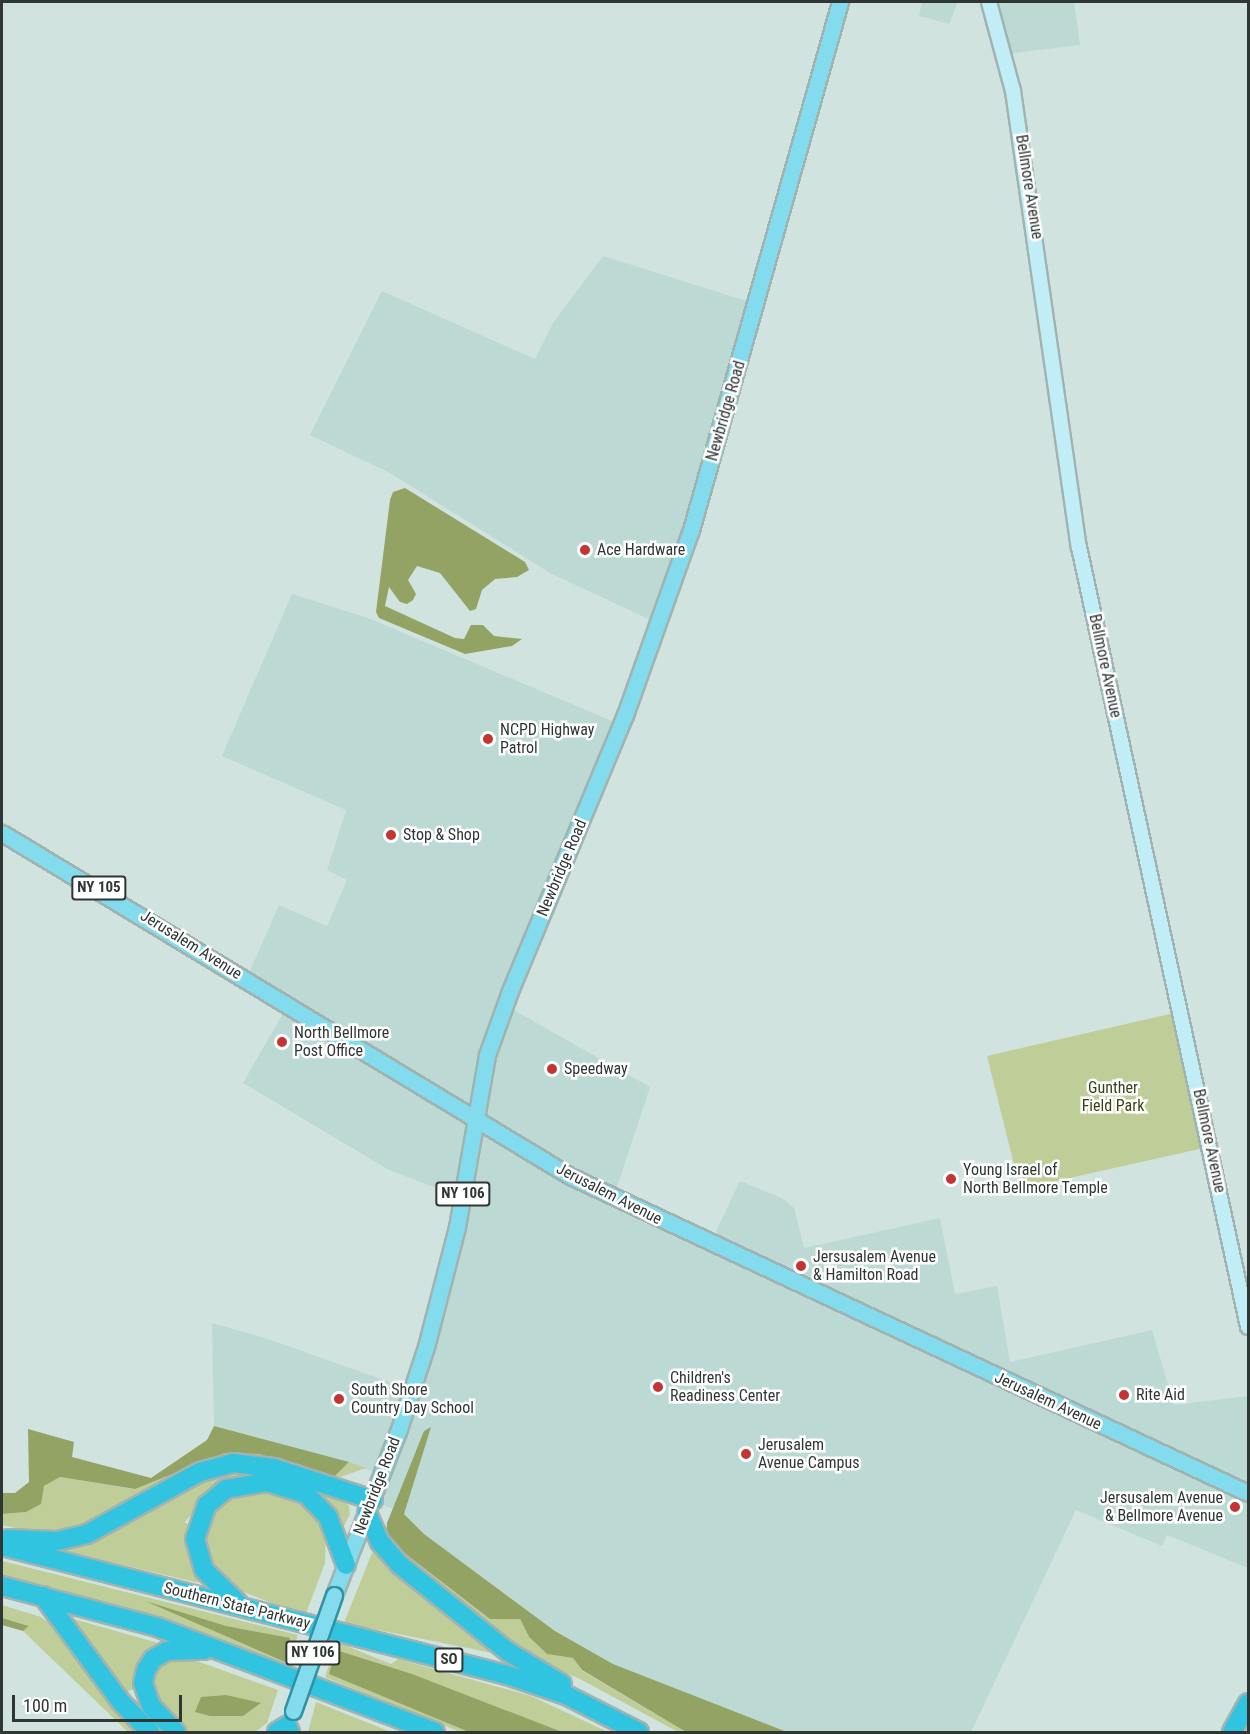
<!DOCTYPE html>
<html>
<head>
<meta charset="utf-8">
<style>
  body { margin:0 }
  #map { position:relative; width:1250px; height:1734px; overflow:hidden; background:#d0e3df; font-family:"Roboto Condensed",sans-serif }
  div>[style] { position:absolute }
  [style*='--x'] { left:calc(var(--x)*1px); top:calc(var(--y)*1px); width:calc(var(--w)*1px); rotate:calc(var(--a)*1deg) }
  .built>* { inset:0; background:#bdd9d4 }
  .green>* { inset:0; background:#bfce99 }
  .forest>* { inset:0; background:#93a364 }
  .roads { filter:drop-shadow(2px 0 #a1b3b0) drop-shadow(-2px 0 #a1b3b0) drop-shadow(0 2px #a1b3b0) drop-shadow(0 -2px #a1b3b0) }
  .secondary>* { height:14px; margin:-7px; padding:0 7px; transform-origin:7px; border-radius:7px; background:#c1edf6 }
  .primary>* { height:15px; margin:-7.5px; padding:0 7.5px; transform-origin:7.5px; border-radius:7.5px; background:#83dced }
  .motorway>* { height:18px; margin:-9px; padding:0 9px; transform-origin:9px; border-radius:9px; background:#31c4e1 }
  .bridges { filter:drop-shadow(2px 0 #3093a5) drop-shadow(-2px 0 #3093a5) drop-shadow(0 2px #3093a5) drop-shadow(0 -2px #3093a5) }
  .primary-bridge>* { height:15px; margin:-7.5px; padding:0 7.5px; transform-origin:7.5px; border-radius:7.5px; background:#83dced }
  .dots>* { width:16px; height:16px; translate:-50% -50%; box-sizing:border-box; border:3px solid #fff; border-radius:50% }
  span { translate:-50% -50%; white-space:nowrap; text-align:center; line-height:1.15; -webkit-text-stroke:5px #fff; paint-order:stroke }
  .shield-label span { padding:2px 4px; background:#fff; border:2px solid; border-radius:4px; -webkit-text-stroke-width:0 }
  .shield-label { font-size:15px; color:#2f3735; font-weight:700 }
  .street-label { font-size:16px; color:#2f3735 }
  .poi-label { font-size:16px; color:#2f3735 }
  .left { translate:0 -50%; text-align:left }
  .right { translate:-100% -50%; text-align:right }
  .park-label { font-size:16px; color:#384313 }
  .frame { position:absolute; inset:0; border:3px solid #2f3735; pointer-events:none }
  .scale { position:absolute; left:12px; top:1695px; width:170px; height:27px; box-sizing:border-box; border:3px solid #2f3735; border-top:0; padding-left:8px; font-size:18px; line-height:21px; white-space:nowrap; color:#2f3735; -webkit-text-stroke:4px #fff; paint-order:stroke }
</style>
</head>
<body>
<div id="map">
  <div class="built">
    <i style="clip-path:polygon(922px 2px,958px 2px,949px 24px,919px 16px)"></i>
    <i style="clip-path:polygon(990px 2px,1074px 2px,1080px 45px,1006px 54px)"></i>
    <i style="clip-path:polygon(603px 256px,753px 303px,657px 623px,550px 573px,390px 473px,310px 435px,382px 291px,535px 359px,553px 323px)"></i>
    <i style="clip-path:polygon(292px 594px,368px 618px,619px 724px,503px 1004px,650px 1087px,613px 1199px,712px 1240px,740px 1181px,782px 1198px,794px 1208px,804px 1248px,940px 1218px,955px 1294px,997px 1286px,1010px 1362px,1152px 1330px,1174px 1405px,1248px 1396px,1248px 1568px,1167px 1535px,1162px 1546px,1076px 1510px,971px 1732px,787px 1732px,613px 1664px,556px 1631px,424px 1534px,404px 1514px,373px 1500px,382px 1474px,214px 1426px,212px 1323px,268px 1339px,412px 1390px,460px 1197px,389px 1170px,243px 1083px,286px 1008px,246px 980px,279px 905px,327px 926px,347px 880px,327px 870px,346px 810px,222px 756px)"></i>
  </div>
  <div class="green">
    <i style="clip-path:polygon(1174px 1013px,1204px 1148px,1020px 1189px,987px 1056px)"></i>
    <i style="clip-path:polygon(225px 1453px,259px 1454px,333px 1478px,349px 1462px,366px 1468px,329px 1481px,244px 1457px,98px 1522px,67px 1531px,30px 1531px,2px 1525px,2px 1514px,26px 1512px,44px 1486px,60px 1477px,134px 1489px)"></i>
    <i style="clip-path:polygon(224px 1469px,251px 1470px,250px 1477px,211px 1490px,185px 1522px,191px 1527px,199px 1583px,60px 1550px,59px 1545px)"></i>
    <i style="clip-path:polygon(302px 1483px,341px 1498px,349px 1506px,350px 1514px,339px 1536px)"></i>
    <i style="clip-path:polygon(274px 1490px,300px 1500px,317px 1512px,326px 1531px,325px 1563px,305px 1616px,236px 1589px,204px 1557px,202px 1528px,218px 1501px,244px 1491px)"></i>
    <i style="clip-path:polygon(386px 1538px,520px 1619px,529px 1637px,547px 1654px,574px 1658px,581px 1670px,686px 1732px,678px 1732px,580px 1679px,530px 1657px,485px 1627px,387px 1546px)"></i>
    <i style="clip-path:polygon(377px 1551px,497px 1654px,344px 1623px,372px 1553px)"></i>
    <i style="clip-path:polygon(2px 1561px,298px 1635px,288px 1664px,2px 1575px)"></i>
    <i style="clip-path:polygon(2px 1605px,41px 1617px,62px 1633px,138px 1732px,128px 1732px,23px 1631px,29px 1626px,2px 1618px)"></i>
    <i style="clip-path:polygon(63px 1616px,165px 1645px,140px 1663px,136px 1671px,136px 1689px,128px 1691px,137px 1708px,133px 1711px)"></i>
    <i style="clip-path:polygon(337px 1642px,391px 1664px,398px 1659px,531px 1696px,608px 1732px,460px 1732px,325px 1677px)"></i>
    <i style="clip-path:polygon(180px 1655px,278px 1690px,267px 1723px,255px 1732px,183px 1732px,155px 1704px,150px 1674px,157px 1662px)"></i>
    <i style="clip-path:polygon(316px 1702px,391px 1732px,308px 1732px)"></i>
  </div>
  <div class="forest">
    <i style="clip-path:polygon(405px 488px,525px 562px,529px 570px,517px 577px,495px 579px,482px 590px,476px 609px,470px 611px,440px 573px,417px 566px,408px 580px,416px 594px,413px 600px,407px 604px,400px 602px,389px 587px,385px 606px,455px 638px,464px 639px,471px 625px,483px 625px,494px 636px,522px 639px,512px 646px,465px 654px,379px 618px,376px 612px,390px 500px,393px 492px)"></i>
    <i style="clip-path:polygon(214px 1426px,349px 1462px,333px 1478px,259px 1454px,225px 1453px,135px 1489px,60px 1477px,44px 1486px,41px 1504px,26px 1512px,2px 1514px,2px 1493px,15px 1493px,29px 1482px,28px 1429px,74px 1442px,72px 1457px,151px 1478px,207px 1440px)"></i>
    <i style="clip-path:polygon(431px 1427px,404px 1514px,424px 1534px,555px 1631px,613px 1664px,787px 1732px,686px 1732px,582px 1670px,573px 1658px,547px 1654px,529px 1637px,520px 1619px,490px 1619px,398px 1548px,386px 1538px,387px 1523px,424px 1431px)"></i>
    <i style="clip-path:polygon(145px 1601px,226px 1626px,290px 1638px,285px 1662px)"></i>
    <i style="clip-path:polygon(2px 1618px,29px 1626px,23px 1631px,2px 1625px)"></i>
    <i style="clip-path:polygon(336px 1650px,412px 1674px,562px 1732px,469px 1732px,329px 1674px)"></i>
    <i style="clip-path:polygon(226px 1695px,261px 1703px,243px 1716px,210px 1716px,195px 1712px,201px 1697px)"></i>
  </div>
  <div class="roads">
    <div class="secondary">
      <i style="--x:989;--y:2;--w:92;--a:74.9"></i>
      <i style="--x:1013;--y:91;--w:461;--a:81.8"></i>
      <i style="--x:1079;--y:547;--w:798;--a:77.77"></i>
    </div>
    <div class="primary">
      <i style="--x:2;--y:833;--w:664;--a:31.13"></i>
      <i style="--x:570;--y:1176;--w:748;--a:25.06"></i>
      <i style="--x:334;--y:1595;--w:175;--a:-68.6"></i>
      <i style="--x:398;--y:1432;--w:89;--a:-71.8"></i>
      <i style="--x:426;--y:1347;--w:124;--a:-75.5"></i>
      <i style="--x:457;--y:1227;--w:175;--a:-80.1"></i>
      <i style="--x:487;--y:1055;--w:68;--a:-70.2"></i>
      <i style="--x:510;--y:991;--w:299;--a:-67.4"></i>
      <i style="--x:625;--y:715;--w:196;--a:-70.4"></i>
      <i style="--x:691;--y:530;--w:549;--a:-74.24"></i>
    </div>
    <div class="motorway">
      <i style="--x:367;--y:1513;--w:32;--a:66"></i>
      <i style="--x:380;--y:1542;--w:30;--a:49"></i>
      <i style="--x:400;--y:1565;--w:137;--a:38.8"></i>
      <i style="--x:507;--y:1651;--w:64;--a:31"></i>
      <i style="--x:8;--y:1539;--w:49;--a:2.3"></i>
      <i style="--x:57;--y:1541;--w:31;--a:-13"></i>
      <i style="--x:87;--y:1534;--w:129;--a:-28.8"></i>
      <i style="--x:200;--y:1472;--w:34;--a:-15"></i>
      <i style="--x:233;--y:1463;--w:41;--a:7"></i>
      <i style="--x:274;--y:1468;--w:104;--a:17.9"></i>
      <i style="--x:2;--y:1546;--w:521;--a:14.33"></i>
      <i style="--x:507;--y:1675;--w:62;--a:18.7"></i>
      <i style="--x:566;--y:1695;--w:82;--a:26.9"></i>
      <i style="--x:2;--y:1586;--w:160;--a:14.8"></i>
      <i style="--x:157;--y:1627;--w:297;--a:20.7"></i>
      <i style="--x:43;--y:1596;--w:130;--a:53.7"></i>
      <i style="--x:120;--y:1701;--w:43;--a:45.9"></i>
      <i style="--x:238;--y:1603;--w:47;--a:-135.9"></i>
      <i style="--x:204;--y:1570;--w:32;--a:-106"></i>
      <i style="--x:195;--y:1539;--w:36;--a:-71"></i>
      <i style="--x:207;--y:1505;--w:25;--a:-40"></i>
      <i style="--x:226;--y:1489;--w:42;--a:-9.7"></i>
      <i style="--x:267;--y:1482;--w:41;--a:17.1"></i>
      <i style="--x:306;--y:1494;--w:32;--a:46"></i>
      <i style="--x:328;--y:1517;--w:51;--a:69.4"></i>
      <i style="--x:176;--y:1732;--w:36;--a:-134"></i>
      <i style="--x:151;--y:1706;--w:24;--a:-109"></i>
      <i style="--x:143;--y:1683;--w:13;--a:-77"></i>
      <i style="--x:146;--y:1670;--w:13;--a:-58"></i>
      <i style="--x:153;--y:1659;--w:16;--a:-30"></i>
      <i style="--x:167;--y:1651;--w:38;--a:-2"></i>
      <i style="--x:277;--y:1732;--w:12;--a:-31"></i>
      <i style="--x:287;--y:1726;--w:7;--a:63"></i>
      <i style="--x:1232;--y:1732;--w:33;--a:-61"></i>
    </div>
  </div>
  <div class="bridges">
    <div class="primary-bridge">
      <i style="--x:293;--y:1711;--w:123;--a:-70.5"></i>
    </div>
  </div>
  <div class="dots">
    <i style="left:585px;top:550px;background:#c33432"></i>
    <i style="left:488px;top:739px;background:#c33432"></i>
    <i style="left:391px;top:835px;background:#c33432"></i>
    <i style="left:282px;top:1042px;background:#c33432"></i>
    <i style="left:552px;top:1069px;background:#c33432"></i>
    <i style="left:951px;top:1179px;background:#c33432"></i>
    <i style="left:801px;top:1266px;background:#c33432"></i>
    <i style="left:658px;top:1387px;background:#c33432"></i>
    <i style="left:1124px;top:1395px;background:#c33432"></i>
    <i style="left:339px;top:1399px;background:#c33432"></i>
    <i style="left:746px;top:1454px;background:#c33432"></i>
    <i style="left:1235px;top:1507px;background:#c33432"></i>
  </div>
  <div class="shield-label">
    <span style="left:99px;top:888px">NY 105</span>
    <span style="left:463px;top:1194px">NY 106</span>
    <span style="left:313px;top:1653px">NY 106</span>
    <span style="left:449px;top:1660px">SO</span>
  </div>
  <div class="street-label">
    <span style="left:1029px;top:187px;rotate:81deg">Bellmore Avenue</span>
    <span style="left:726px;top:411px;rotate:-74deg">Newbridge Road</span>
    <span style="left:1105px;top:666px;rotate:78deg">Bellmore Avenue</span>
    <span style="left:562px;top:868px;rotate:-67deg">Newbridge Road</span>
    <span style="left:191px;top:945px;rotate:32deg">Jerusalem Avenue</span>
    <span style="left:1209px;top:1141px;rotate:78deg">Bellmore Avenue</span>
    <span style="left:609px;top:1194px;rotate:27deg">Jerusalem Avenue</span>
    <span style="left:1048px;top:1401px;rotate:25deg">Jerusalem Avenue</span>
    <span style="left:377px;top:1486px;rotate:-69deg">Newbridge Road</span>
    <span style="left:237px;top:1606px;rotate:14deg">Southern State Parkway</span>
  </div>
  <div class="poi-label">
    <span class="left" style="left:597px;top:550px">Ace Hardware</span>
    <span class="left" style="left:500px;top:739px">NCPD Highway<br>Patrol</span>
    <span class="left" style="left:403px;top:835px">Stop &amp; Shop</span>
    <span class="left" style="left:294px;top:1042px">North Bellmore<br>Post Office</span>
    <span class="left" style="left:564px;top:1069px">Speedway</span>
    <span class="left" style="left:963px;top:1179px">Young Israel of<br>North Bellmore Temple</span>
    <span class="left" style="left:813px;top:1266px">Jersusalem Avenue<br>&amp; Hamilton Road</span>
    <span class="left" style="left:670px;top:1387px">Children's<br>Readiness Center</span>
    <span class="left" style="left:351px;top:1399px">South Shore<br>Country Day School</span>
    <span class="left" style="left:1136px;top:1395px">Rite Aid</span>
    <span class="left" style="left:758px;top:1454px">Jerusalem<br>Avenue Campus</span>
    <span class="right" style="left:1223px;top:1507px">Jersusalem Avenue<br>&amp; Bellmore Avenue</span>
  </div>
  <div class="park-label">
    <span style="left:1113px;top:1097px">Gunther<br>Field Park</span>
  </div>
  <div class="frame"></div>
  <div class="scale">100 m</div>
</div>
</body>
</html>
